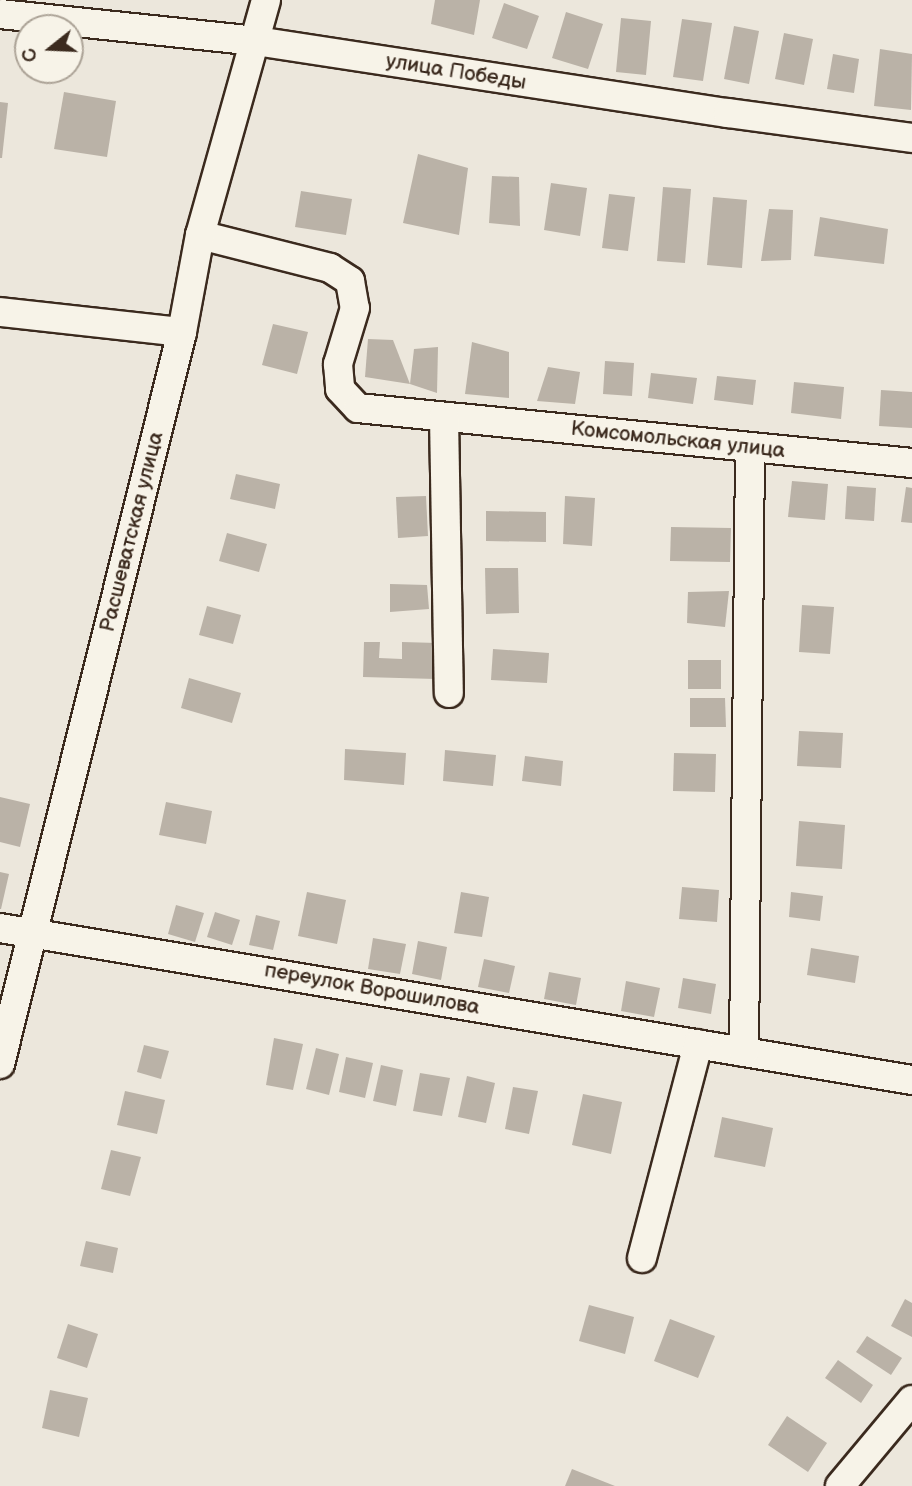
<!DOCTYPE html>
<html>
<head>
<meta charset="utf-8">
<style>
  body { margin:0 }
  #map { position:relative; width:912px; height:1486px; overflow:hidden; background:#ece7dc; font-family:"Balsamiq Sans",sans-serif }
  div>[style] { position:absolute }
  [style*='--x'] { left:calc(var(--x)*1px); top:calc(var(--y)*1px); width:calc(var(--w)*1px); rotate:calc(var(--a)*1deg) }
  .building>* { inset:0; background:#bab2a7 }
  .roads { filter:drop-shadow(2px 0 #3b2a1e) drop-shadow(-2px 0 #3b2a1e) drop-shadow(0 2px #3b2a1e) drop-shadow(0 -2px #3b2a1e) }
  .minor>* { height:28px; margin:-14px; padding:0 14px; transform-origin:14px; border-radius:14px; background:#f7f3e8 }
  span { translate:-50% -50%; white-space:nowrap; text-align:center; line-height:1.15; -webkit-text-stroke:6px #f7f3e8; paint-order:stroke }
  .street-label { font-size:21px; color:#3b2a1e }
  .north { position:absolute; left:14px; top:14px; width:70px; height:70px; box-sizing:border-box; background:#f7f3e8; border:2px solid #aca397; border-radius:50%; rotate:252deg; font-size:19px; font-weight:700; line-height:28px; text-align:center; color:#3b2a1e }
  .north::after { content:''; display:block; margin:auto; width:24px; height:32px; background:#3b2a1e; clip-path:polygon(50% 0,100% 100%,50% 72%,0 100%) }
</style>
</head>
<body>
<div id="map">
  <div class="building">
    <i style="clip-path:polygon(435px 0,480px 0,474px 35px,431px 24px)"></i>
    <i style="clip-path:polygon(504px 3px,539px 16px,527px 49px,492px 38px)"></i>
    <i style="clip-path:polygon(566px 12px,603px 24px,588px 69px,552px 58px)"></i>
    <i style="clip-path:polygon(621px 18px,651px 21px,646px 75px,616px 72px)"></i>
    <i style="clip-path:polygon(682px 19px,712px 23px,703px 81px,673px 77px)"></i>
    <i style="clip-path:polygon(734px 26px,759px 31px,749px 84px,724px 79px)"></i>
    <i style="clip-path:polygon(784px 33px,813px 39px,804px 85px,775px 79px)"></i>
    <i style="clip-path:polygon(880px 49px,912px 54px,911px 110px,874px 106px)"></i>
    <i style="clip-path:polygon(833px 54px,859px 59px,854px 93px,827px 89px)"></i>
    <i style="clip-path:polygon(64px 92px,116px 101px,107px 157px,54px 149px)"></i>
    <i style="clip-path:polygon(0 102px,8px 103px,2px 158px,0 158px)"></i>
    <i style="clip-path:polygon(418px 154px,468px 168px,459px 235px,403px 223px)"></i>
    <i style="clip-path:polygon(492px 176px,519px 177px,520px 226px,489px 223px)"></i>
    <i style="clip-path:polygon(551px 183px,587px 188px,580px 236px,544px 230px)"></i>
    <i style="clip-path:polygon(663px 187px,691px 189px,685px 263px,657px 261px)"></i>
    <i style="clip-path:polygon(301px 191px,352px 199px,346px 235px,295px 227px)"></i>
    <i style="clip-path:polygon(609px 194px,635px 197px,628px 251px,602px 248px)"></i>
    <i style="clip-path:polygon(713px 197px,747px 200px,742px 268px,707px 265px)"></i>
    <i style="clip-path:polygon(769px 209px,793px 210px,791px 260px,761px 261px)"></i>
    <i style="clip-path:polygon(820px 217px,888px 229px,884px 264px,814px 256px)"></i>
    <i style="clip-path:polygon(273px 324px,308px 332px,297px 374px,262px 365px)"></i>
    <i style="clip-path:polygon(368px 339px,393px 340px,410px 384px,365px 377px)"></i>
    <i style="clip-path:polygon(472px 342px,509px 352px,509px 398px,465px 394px)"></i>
    <i style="clip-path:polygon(438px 347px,437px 393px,410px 384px,414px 349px)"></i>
    <i style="clip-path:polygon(605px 361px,634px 363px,632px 396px,603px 394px)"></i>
    <i style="clip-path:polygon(548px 367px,580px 372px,575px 404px,537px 401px)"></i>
    <i style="clip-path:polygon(651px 373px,697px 378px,693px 404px,648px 398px)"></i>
    <i style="clip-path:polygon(717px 376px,756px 380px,753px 405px,714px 400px)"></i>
    <i style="clip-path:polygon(794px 382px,844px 387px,841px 419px,791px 413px)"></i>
    <i style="clip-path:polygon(881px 390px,912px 392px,912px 428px,879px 426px)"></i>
    <i style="clip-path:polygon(236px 474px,280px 484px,275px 509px,230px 499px)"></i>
    <i style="clip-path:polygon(792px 481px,828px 484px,825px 520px,788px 517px)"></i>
    <i style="clip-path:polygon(847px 486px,876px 488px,874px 521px,845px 519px)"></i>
    <i style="clip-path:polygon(906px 487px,912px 488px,912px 523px,901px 522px)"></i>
    <i style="clip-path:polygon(426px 496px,428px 536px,398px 538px,396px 497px)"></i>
    <i style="clip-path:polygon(565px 496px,595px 498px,592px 546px,563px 544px)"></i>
    <i style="clip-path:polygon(486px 511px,546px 512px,546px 542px,486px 541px)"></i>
    <i style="clip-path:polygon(671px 527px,731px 528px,730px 562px,670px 561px)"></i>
    <i style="clip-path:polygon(227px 533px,267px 544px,259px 572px,219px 561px)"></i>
    <i style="clip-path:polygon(485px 568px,518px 568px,519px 613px,486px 614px)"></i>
    <i style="clip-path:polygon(390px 584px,427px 585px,429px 609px,390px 612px)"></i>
    <i style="clip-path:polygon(729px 591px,725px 627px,687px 623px,688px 592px)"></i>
    <i style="clip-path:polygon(802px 605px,834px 607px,830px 654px,799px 652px)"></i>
    <i style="clip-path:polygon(207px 606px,241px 615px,233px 644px,199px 635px)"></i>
    <i style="clip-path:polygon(364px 642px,380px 642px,379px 658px,402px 659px,402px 642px,437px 643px,436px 679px,363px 677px)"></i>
    <i style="clip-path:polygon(493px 649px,549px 653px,547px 683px,491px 680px)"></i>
    <i style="clip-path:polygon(688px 660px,721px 660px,721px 689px,688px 689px)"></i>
    <i style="clip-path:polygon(189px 678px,241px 693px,232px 723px,181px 708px)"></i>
    <i style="clip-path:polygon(690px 698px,725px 698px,726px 727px,690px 727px)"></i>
    <i style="clip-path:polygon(799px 731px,843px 733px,841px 768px,797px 766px)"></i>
    <i style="clip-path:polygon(345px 749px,406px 753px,404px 785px,344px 780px)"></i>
    <i style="clip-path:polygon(445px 750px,496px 755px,493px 786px,443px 781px)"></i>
    <i style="clip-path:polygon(674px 753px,716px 754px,715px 792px,673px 791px)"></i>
    <i style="clip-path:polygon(525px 756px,563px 761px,561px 786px,522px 781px)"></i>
    <i style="clip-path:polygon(0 797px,30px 804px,20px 847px,0 842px)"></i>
    <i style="clip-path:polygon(166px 802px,212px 811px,206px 844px,159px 835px)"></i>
    <i style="clip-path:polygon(799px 821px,845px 825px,842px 869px,796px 866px)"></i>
    <i style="clip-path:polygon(0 872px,9px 874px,1px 909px,0 909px)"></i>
    <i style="clip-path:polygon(682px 887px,719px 890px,717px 922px,679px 919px)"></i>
    <i style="clip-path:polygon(307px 892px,346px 900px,337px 944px,298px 936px)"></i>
    <i style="clip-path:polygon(461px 892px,489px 897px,482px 937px,454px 933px)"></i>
    <i style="clip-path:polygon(791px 892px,823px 896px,820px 921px,789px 917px)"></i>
    <i style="clip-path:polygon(176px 905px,204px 913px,195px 942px,168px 934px)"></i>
    <i style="clip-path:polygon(215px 912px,240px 920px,232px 945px,207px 937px)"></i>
    <i style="clip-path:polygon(256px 915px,280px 921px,273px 950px,249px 945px)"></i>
    <i style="clip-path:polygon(373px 938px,406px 944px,400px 974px,368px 969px)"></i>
    <i style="clip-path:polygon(418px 941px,447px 947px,441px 980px,412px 974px)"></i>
    <i style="clip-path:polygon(811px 948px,859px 956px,855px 983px,807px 975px)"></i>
    <i style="clip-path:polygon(484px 959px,515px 966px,509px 993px,478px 987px)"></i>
    <i style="clip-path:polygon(549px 972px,581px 978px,576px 1005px,544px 999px)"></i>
    <i style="clip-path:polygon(683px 978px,716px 984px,711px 1014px,678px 1008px)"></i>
    <i style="clip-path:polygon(626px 981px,660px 988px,654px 1017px,621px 1011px)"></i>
    <i style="clip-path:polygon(274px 1038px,303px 1044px,293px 1090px,266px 1085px)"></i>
    <i style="clip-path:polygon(144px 1045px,169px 1051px,161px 1079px,137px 1072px)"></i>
    <i style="clip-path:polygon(316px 1048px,339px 1054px,329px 1095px,306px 1089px)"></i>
    <i style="clip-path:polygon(346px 1057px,373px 1063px,365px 1098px,339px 1092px)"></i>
    <i style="clip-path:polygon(381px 1065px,403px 1070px,396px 1106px,373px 1101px)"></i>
    <i style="clip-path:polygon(420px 1073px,450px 1078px,442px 1116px,413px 1111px)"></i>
    <i style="clip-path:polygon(467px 1076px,495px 1083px,486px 1123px,458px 1117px)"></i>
    <i style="clip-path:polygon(513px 1087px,538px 1091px,529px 1134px,505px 1129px)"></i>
    <i style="clip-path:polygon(125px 1091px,165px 1100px,157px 1134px,117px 1125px)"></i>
    <i style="clip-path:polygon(583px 1094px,622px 1102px,611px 1154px,572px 1145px)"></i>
    <i style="clip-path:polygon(722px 1117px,773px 1128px,765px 1167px,714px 1157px)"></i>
    <i style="clip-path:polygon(111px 1150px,141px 1157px,130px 1196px,101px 1189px)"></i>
    <i style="clip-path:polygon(86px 1241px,118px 1248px,113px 1273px,80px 1266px)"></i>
    <i style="clip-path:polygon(905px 1299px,912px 1303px,912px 1337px,891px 1326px)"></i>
    <i style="clip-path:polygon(589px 1305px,634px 1317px,625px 1354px,579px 1341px)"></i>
    <i style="clip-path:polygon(670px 1319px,715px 1336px,698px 1378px,654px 1361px)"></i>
    <i style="clip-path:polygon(68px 1324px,98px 1334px,87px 1368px,57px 1358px)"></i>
    <i style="clip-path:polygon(867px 1336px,902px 1358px,891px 1375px,856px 1352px)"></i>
    <i style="clip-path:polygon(838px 1360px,873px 1385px,861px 1403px,825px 1378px)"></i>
    <i style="clip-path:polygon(50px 1390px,88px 1398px,79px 1437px,42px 1428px)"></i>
    <i style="clip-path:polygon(787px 1416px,827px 1443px,808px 1472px,768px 1445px)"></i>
    <i style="clip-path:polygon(572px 1469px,615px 1486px,565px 1486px)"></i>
  </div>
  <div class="roads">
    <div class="minor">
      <i style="--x:0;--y:14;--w:257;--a:6"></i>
      <i style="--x:256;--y:41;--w:477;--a:8.7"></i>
      <i style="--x:728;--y:113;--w:186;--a:7.7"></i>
      <i style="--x:200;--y:235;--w:134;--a:14.2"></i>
      <i style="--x:330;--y:268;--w:24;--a:33"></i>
      <i style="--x:350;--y:281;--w:27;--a:80"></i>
      <i style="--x:355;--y:308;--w:59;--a:106.9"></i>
      <i style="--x:338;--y:364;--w:25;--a:85"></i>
      <i style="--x:340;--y:389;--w:26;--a:47"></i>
      <i style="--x:358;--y:408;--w:557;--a:5.67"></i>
      <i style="--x:0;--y:312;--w:183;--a:6.3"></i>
      <i style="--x:444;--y:417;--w:276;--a:89"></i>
      <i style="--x:0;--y:928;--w:925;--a:9.46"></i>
      <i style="--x:744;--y:1052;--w:605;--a:-89.43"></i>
      <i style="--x:0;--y:1064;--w:754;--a:-76.04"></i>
      <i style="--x:182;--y:332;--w:99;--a:-79.5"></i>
      <i style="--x:200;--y:235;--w:244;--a:-74.3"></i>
      <i style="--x:642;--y:1258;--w:221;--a:-75.3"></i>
      <i style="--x:840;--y:1486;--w:112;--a:-50.1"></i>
    </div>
  </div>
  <div class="street-label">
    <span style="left:456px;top:72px;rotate:9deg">улица Победы</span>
    <span style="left:678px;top:440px;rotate:6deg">Комсомольская улица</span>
    <span style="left:132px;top:532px;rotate:-76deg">Расшеватская улица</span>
    <span style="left:372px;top:989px;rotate:10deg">переулок Ворошилова</span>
  </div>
  <div class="north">С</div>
</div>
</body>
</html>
